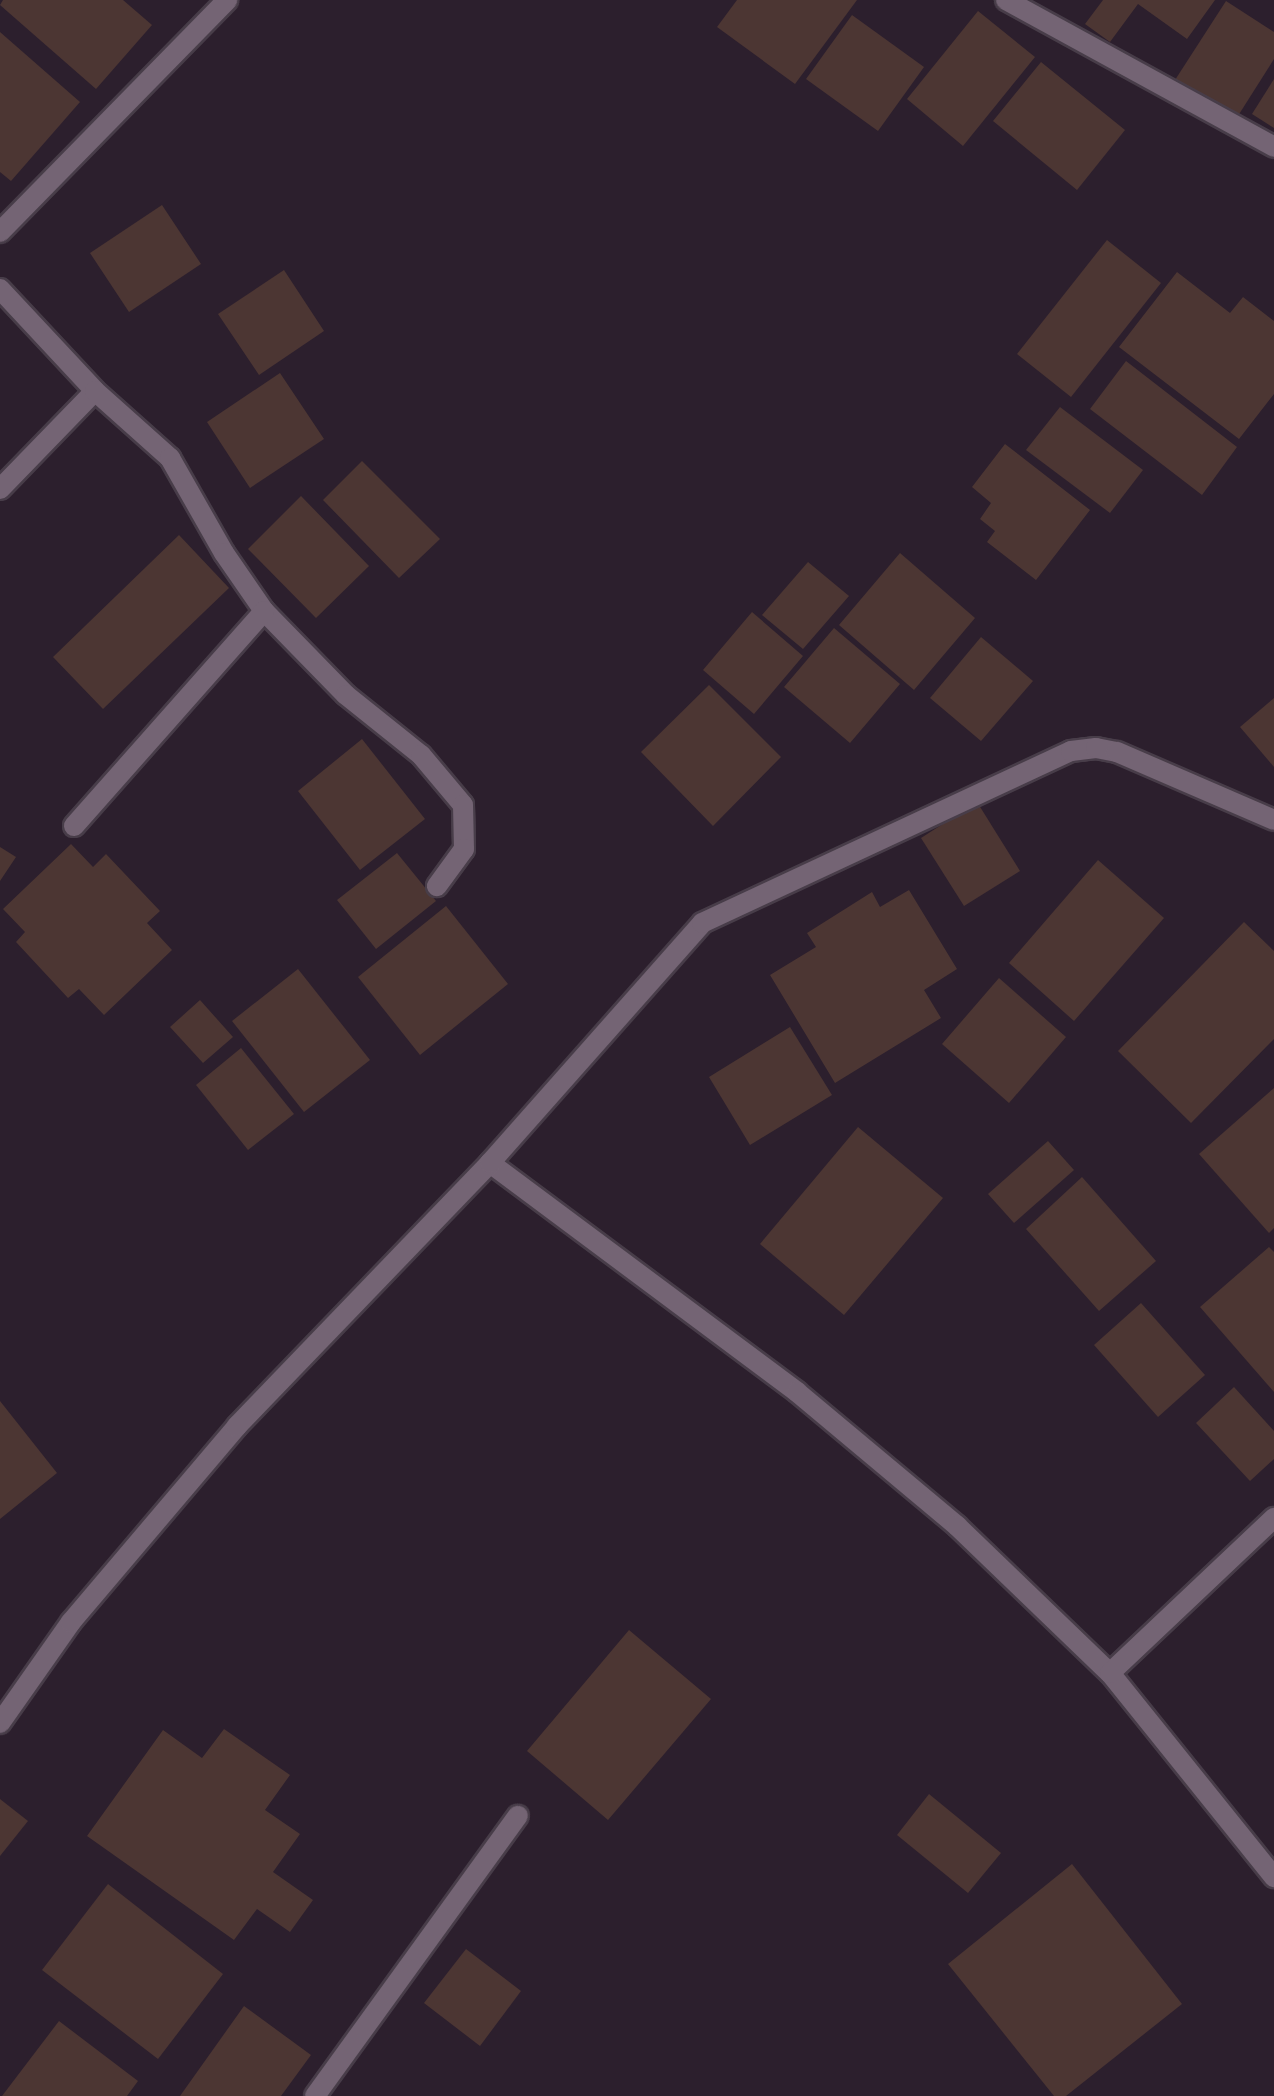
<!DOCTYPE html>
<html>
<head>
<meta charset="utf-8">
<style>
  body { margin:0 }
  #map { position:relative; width:1274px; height:2096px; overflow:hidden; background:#2c1f2d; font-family:Arial,sans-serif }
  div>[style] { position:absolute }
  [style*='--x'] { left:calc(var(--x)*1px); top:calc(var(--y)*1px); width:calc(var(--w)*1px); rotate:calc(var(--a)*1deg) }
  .building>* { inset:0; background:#4c3633 }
  .roads { filter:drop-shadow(2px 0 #483d49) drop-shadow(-2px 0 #483d49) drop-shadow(0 2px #483d49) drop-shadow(0 -2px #483d49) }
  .service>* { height:20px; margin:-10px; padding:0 10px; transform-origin:10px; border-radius:10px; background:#746474 }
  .minor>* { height:20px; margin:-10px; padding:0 10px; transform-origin:10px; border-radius:10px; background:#746474 }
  span { translate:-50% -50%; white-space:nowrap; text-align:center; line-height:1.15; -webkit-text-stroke:8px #110b11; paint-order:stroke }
</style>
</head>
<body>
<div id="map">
  <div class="building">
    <i style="clip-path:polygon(3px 0,123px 0,152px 25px,96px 89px,0 5px)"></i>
    <i style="clip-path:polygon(737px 0,857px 0,795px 84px,717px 27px)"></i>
    <i style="clip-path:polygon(1103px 0,1215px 0,1187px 39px,1138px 4px,1110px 42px,1085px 24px)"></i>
    <i style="clip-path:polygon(1226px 1px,1274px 32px,1274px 59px,1236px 119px,1175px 80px)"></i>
    <i style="clip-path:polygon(978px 11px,1035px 57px,963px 146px,907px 99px)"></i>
    <i style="clip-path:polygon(852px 15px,924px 67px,878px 131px,806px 79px)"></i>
    <i style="clip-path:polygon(0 32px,80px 102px,11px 181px,0 172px)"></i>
    <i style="clip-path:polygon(1041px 62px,1125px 130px,1077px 190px,993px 121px)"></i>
    <i style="clip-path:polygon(1274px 79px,1274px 128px,1252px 114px)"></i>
    <i style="clip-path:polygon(162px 205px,201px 264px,129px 312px,90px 253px)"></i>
    <i style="clip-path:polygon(1107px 240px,1161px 283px,1071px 397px,1017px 354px)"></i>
    <i style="clip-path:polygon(284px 270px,324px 331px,259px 375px,218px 314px)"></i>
    <i style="clip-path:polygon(1177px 272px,1230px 313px,1243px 297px,1274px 321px,1274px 394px,1239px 439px,1119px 347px)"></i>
    <i style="clip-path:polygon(1126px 361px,1237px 447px,1202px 495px,1090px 409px)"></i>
    <i style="clip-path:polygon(280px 373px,324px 439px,250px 488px,207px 422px)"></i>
    <i style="clip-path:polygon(1060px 407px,1143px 470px,1110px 513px,1026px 450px)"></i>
    <i style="clip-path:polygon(1005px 444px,1090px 510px,1036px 580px,987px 542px,995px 531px,980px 519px,991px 503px,972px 487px)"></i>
    <i style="clip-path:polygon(362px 461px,440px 539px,399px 578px,323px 500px)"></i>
    <i style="clip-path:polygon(301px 496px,369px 566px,316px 618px,248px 549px)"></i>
    <i style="clip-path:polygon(179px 535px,229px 588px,103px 709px,53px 657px)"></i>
    <i style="clip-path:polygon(900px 553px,975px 618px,914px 690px,839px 625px)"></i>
    <i style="clip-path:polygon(808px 562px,849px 596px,803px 649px,762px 615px)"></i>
    <i style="clip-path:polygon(752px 612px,803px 656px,754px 714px,703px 670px)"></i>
    <i style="clip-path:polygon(834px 628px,900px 684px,850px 743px,784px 687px)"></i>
    <i style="clip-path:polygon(981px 637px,1033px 681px,981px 741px,930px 698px)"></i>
    <i style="clip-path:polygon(709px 685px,781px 757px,713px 826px,641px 752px)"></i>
    <i style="clip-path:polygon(1274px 698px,1274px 767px,1240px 727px)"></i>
    <i style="clip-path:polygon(362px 739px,425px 819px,360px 870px,298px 791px)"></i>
    <i style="clip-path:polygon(977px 802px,1020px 871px,964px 906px,921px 838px)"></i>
    <i style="clip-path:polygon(71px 844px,93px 867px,106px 854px,160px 911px,147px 923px,172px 950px,104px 1015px,79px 989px,68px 998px,16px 942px,25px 932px,3px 909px)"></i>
    <i style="clip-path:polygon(0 847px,16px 857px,0 881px)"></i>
    <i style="clip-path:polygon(397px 853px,436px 901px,376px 949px,337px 900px)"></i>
    <i style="clip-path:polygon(1098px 860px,1164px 918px,1074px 1021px,1009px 963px)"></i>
    <i style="clip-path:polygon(909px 890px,957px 969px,924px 990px,941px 1018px,835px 1083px,770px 975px,816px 947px,807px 933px,872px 892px,880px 907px)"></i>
    <i style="clip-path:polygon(446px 906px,508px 984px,420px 1055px,358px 977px)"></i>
    <i style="clip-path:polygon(1244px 922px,1274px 951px,1274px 1039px,1191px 1123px,1118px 1051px)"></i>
    <i style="clip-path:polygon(298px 969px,370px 1060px,304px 1112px,232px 1021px)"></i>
    <i style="clip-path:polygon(999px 978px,1066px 1037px,1009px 1103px,942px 1044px)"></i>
    <i style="clip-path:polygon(200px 1000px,233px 1037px,203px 1063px,170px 1027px)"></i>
    <i style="clip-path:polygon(790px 1027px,832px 1095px,750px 1145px,709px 1077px)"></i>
    <i style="clip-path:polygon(241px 1048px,294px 1114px,248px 1150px,196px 1085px)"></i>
    <i style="clip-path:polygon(1274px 1088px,1274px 1228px,1269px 1233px,1199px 1154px)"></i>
    <i style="clip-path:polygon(858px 1127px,943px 1198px,844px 1315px,760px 1244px)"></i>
    <i style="clip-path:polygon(1048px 1141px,1074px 1170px,1014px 1223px,988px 1194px)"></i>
    <i style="clip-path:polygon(1082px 1177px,1156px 1261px,1099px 1311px,1026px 1229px)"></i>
    <i style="clip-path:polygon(1269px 1247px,1274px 1252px,1274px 1392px,1200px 1307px)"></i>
    <i style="clip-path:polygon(1141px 1303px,1205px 1375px,1158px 1417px,1094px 1345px)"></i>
    <i style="clip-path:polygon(1234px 1387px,1274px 1431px,1274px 1459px,1250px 1481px,1196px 1423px)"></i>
    <i style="clip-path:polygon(0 1401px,57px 1473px,0 1519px)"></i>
    <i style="clip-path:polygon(629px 1630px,711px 1699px,608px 1820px,527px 1751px)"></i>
    <i style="clip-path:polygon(224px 1729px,290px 1775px,265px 1810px,300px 1834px,273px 1872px,313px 1900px,290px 1932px,257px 1909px,234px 1940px,87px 1836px,163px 1730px,202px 1758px)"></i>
    <i style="clip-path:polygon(929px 1794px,1001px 1853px,968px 1893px,897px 1835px)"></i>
    <i style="clip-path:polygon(0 1799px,28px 1821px,0 1856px)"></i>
    <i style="clip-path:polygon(1072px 1864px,1182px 2004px,1066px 2096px,1054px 2096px,948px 1964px)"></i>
    <i style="clip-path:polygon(108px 1884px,223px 1974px,158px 2059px,42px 1970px)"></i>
    <i style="clip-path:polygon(466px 1949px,521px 1991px,480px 2046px,424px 2003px)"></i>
    <i style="clip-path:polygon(244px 2006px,311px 2055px,281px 2096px,180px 2096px)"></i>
    <i style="clip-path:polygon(59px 2021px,138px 2081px,127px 2096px,2px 2096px)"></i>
  </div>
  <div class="roads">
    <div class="service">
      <i style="--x:0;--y:489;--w:136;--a:-45.9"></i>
    </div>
    <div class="minor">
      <i style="--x:1006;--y:0;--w:306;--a:28.7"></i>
      <i style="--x:0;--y:232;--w:325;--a:-45.6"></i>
      <i style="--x:0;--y:289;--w:139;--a:47"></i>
      <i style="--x:95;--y:391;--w:101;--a:41.8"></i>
      <i style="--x:170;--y:458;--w:109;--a:60.4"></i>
      <i style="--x:224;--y:553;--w:70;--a:55.4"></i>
      <i style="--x:264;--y:611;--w:117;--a:45.7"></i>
      <i style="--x:346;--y:695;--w:96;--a:38.7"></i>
      <i style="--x:421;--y:755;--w:65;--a:50"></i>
      <i style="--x:463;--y:805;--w:44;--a:88.7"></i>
      <i style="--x:464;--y:849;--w:46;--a:126.1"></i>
      <i style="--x:74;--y:826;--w:287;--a:-48.5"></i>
      <i style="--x:490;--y:1163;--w:383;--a:36.7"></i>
      <i style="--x:797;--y:1392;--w:209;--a:39.9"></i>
      <i style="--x:957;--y:1526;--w:212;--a:43.9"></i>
      <i style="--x:1110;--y:1673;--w:262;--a:51.2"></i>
      <i style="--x:1110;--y:1673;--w:226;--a:-43.4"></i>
      <i style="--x:0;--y:1723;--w:123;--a:-54.9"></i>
      <i style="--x:71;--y:1622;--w:257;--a:-49.7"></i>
      <i style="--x:237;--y:1426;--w:365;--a:-46.1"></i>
      <i style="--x:490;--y:1163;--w:320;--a:-48.5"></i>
      <i style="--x:702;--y:923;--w:407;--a:-25"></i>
      <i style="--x:1071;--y:751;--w:25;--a:-7"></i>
      <i style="--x:1096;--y:748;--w:21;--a:11"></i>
      <i style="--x:1117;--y:752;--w:171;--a:23.4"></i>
      <i style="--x:315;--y:2096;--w:346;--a:-54.1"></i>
    </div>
  </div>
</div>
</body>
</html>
